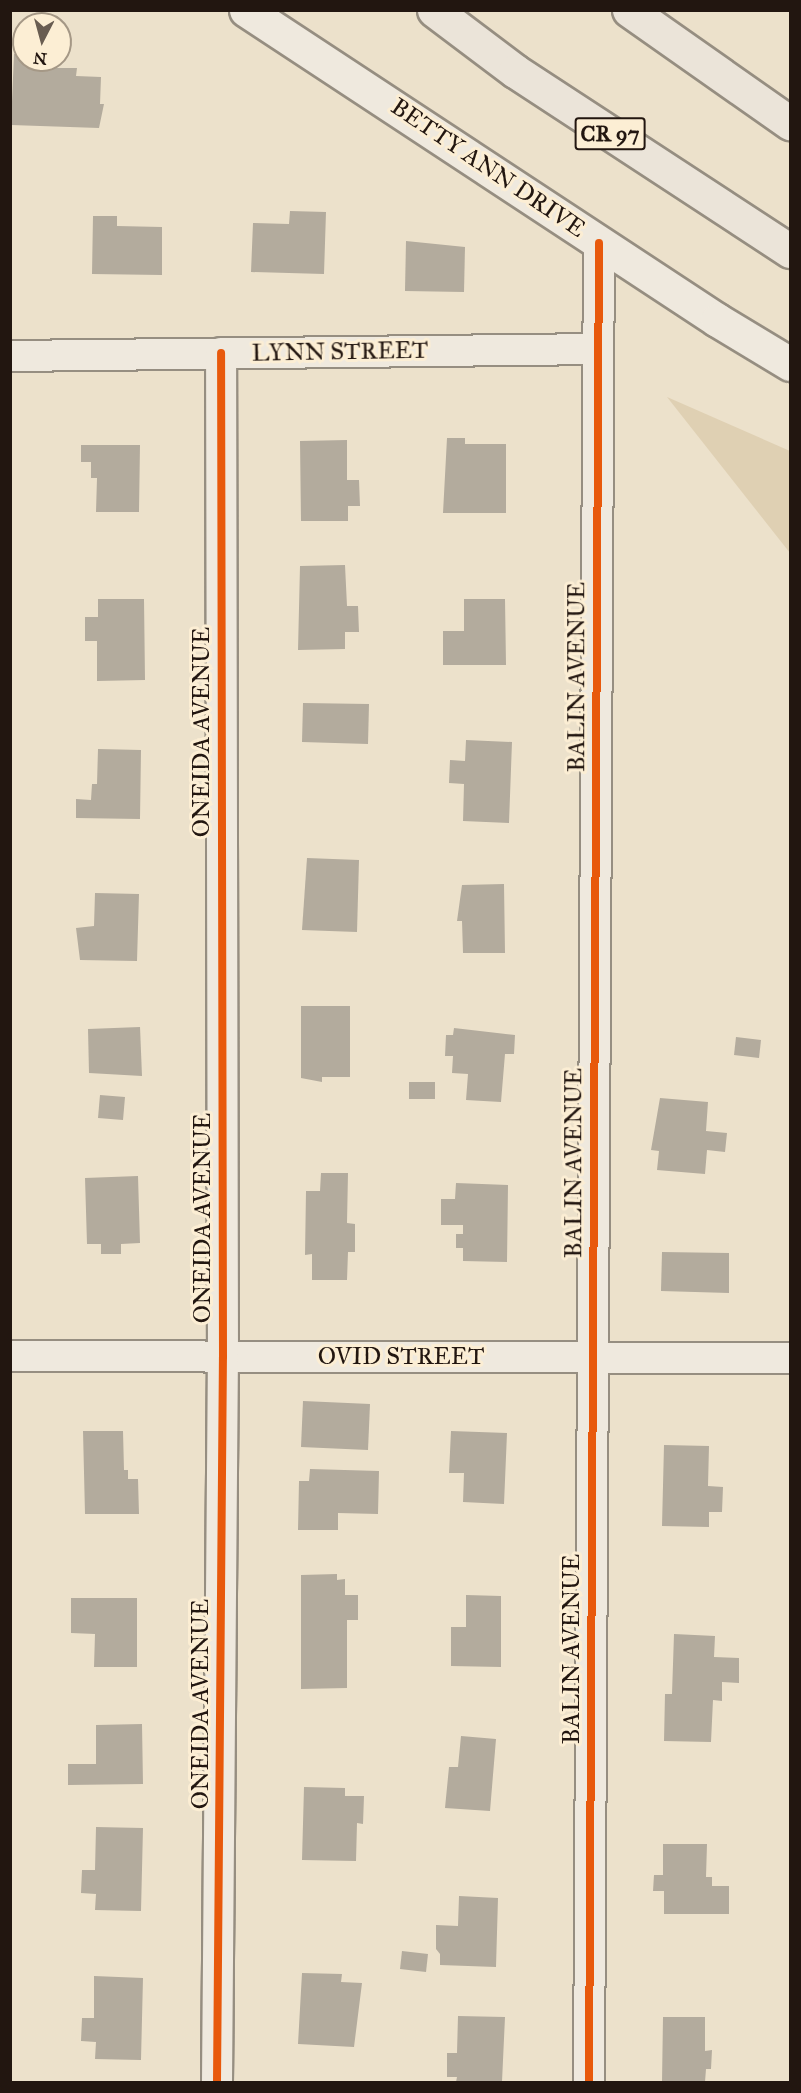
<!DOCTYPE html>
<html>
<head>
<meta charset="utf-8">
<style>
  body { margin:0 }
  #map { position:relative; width:801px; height:2093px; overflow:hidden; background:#ece1cb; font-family:"IM FELL Great Primer",serif }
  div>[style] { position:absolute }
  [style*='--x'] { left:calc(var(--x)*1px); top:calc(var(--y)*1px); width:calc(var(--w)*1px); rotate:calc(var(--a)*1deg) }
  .green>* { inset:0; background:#dfd0b3 }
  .building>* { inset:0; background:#b3ab9d }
  .roads { filter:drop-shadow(2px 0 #968e81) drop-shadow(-2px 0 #968e81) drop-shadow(0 2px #968e81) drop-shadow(0 -2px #968e81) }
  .minor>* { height:30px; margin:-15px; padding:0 15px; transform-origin:15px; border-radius:15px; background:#efe9de }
  .tertiary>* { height:33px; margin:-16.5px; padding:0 16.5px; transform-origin:16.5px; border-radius:16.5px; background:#efe9de }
  .trunk>* { height:33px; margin:-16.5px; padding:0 16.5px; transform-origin:16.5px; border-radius:16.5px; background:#ebe4d9 }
  .cycleway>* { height:8px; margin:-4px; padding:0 4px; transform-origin:4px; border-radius:4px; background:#e8590c }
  span { translate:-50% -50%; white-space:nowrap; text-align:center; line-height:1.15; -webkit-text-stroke:6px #fceed4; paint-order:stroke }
  .shield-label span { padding:2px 4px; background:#fceed4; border:2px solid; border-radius:4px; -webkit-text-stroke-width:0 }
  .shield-label { font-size:22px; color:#221610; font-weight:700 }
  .street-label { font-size:24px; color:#221610 }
  .frame { position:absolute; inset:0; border:12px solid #221610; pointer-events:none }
  .north { position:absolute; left:12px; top:12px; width:60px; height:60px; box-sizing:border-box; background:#fceed4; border:2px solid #a59886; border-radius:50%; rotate:186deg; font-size:16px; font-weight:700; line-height:24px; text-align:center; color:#221610 }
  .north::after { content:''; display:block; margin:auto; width:21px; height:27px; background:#695d51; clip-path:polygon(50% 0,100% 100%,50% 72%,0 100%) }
</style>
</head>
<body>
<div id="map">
  <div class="green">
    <i style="clip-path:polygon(667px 397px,790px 451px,790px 553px)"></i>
  </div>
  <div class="building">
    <i style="clip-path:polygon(14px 54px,24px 54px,24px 60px,48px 60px,47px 68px,77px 68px,76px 76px,101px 77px,100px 104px,104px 104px,99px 128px,11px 125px)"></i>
    <i style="clip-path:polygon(290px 211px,326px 212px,324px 274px,251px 272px,253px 223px,289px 224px)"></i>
    <i style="clip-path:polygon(93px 216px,117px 216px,117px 226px,162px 227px,162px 275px,92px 274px)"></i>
    <i style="clip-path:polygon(406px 241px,465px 247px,464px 292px,405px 291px)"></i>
    <i style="clip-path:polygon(447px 438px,465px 438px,465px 444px,506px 444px,506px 513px,443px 513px)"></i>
    <i style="clip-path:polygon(347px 440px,347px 480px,359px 480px,360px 506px,348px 506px,348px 521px,301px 521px,300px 441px)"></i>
    <i style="clip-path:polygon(81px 445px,140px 445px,139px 512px,96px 512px,97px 478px,91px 478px,91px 462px,81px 462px)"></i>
    <i style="clip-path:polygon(345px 565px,347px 606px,358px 606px,359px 632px,345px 632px,345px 649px,298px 650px,300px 566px)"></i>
    <i style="clip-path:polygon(98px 599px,144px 599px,145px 680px,97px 681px,97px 641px,85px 641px,85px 617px,98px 617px)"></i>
    <i style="clip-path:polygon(464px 599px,505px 599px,506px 665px,443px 665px,443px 631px,464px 631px)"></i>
    <i style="clip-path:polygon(303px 703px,369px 704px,368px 744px,302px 742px)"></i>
    <i style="clip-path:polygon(466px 740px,512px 742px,509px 823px,463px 821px,464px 784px,449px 783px,450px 760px,465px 761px)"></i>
    <i style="clip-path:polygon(98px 749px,141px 750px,140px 819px,76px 818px,76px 799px,91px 800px,92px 784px,97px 784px)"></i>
    <i style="clip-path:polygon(307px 858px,359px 860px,357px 932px,302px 930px)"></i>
    <i style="clip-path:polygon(504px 884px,505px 953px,463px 953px,462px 921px,457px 921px,462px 885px)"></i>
    <i style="clip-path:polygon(95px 893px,139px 894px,137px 961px,80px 960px,76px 928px,94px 926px)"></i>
    <i style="clip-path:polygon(301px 1006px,350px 1006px,350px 1077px,322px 1077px,322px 1082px,301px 1078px)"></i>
    <i style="clip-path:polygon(140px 1027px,142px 1076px,89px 1073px,88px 1029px)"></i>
    <i style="clip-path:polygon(454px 1028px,515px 1035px,514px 1054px,505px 1054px,501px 1102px,466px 1100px,468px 1074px,452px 1073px,453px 1056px,445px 1056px,446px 1035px,453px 1035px)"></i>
    <i style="clip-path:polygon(736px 1037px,761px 1040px,759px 1058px,734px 1055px)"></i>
    <i style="clip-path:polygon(409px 1082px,435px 1082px,435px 1099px,409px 1099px)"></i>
    <i style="clip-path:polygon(100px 1095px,125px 1097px,123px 1120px,98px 1118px)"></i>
    <i style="clip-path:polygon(660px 1098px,708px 1102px,706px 1131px,727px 1133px,725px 1152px,707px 1150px,705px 1174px,657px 1170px,659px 1151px,651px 1150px)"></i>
    <i style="clip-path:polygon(321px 1173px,348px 1173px,347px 1223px,355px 1224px,355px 1252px,348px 1252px,347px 1280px,312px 1280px,312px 1254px,305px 1255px,306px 1191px,320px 1191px)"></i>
    <i style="clip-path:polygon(138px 1176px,140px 1243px,121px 1244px,121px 1254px,101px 1254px,101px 1244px,87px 1244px,85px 1178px)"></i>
    <i style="clip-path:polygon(456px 1183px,508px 1185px,507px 1262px,463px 1261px,463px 1248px,456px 1248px,456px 1234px,463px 1234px,463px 1225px,441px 1225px,441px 1199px,455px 1199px)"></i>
    <i style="clip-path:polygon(662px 1252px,729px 1253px,729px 1293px,661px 1291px)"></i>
    <i style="clip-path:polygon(303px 1401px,370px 1404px,368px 1450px,301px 1447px)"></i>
    <i style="clip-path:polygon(83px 1431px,123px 1431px,124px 1470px,128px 1470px,128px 1479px,138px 1479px,139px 1514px,85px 1514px)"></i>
    <i style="clip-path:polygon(451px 1431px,507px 1433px,504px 1504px,463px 1502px,464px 1473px,449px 1473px)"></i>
    <i style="clip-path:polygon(664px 1445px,709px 1446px,708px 1486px,723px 1487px,722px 1512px,709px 1512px,709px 1527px,662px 1526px)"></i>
    <i style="clip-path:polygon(310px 1469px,379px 1471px,378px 1514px,338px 1513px,338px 1530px,298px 1530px,299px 1481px,309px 1481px)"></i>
    <i style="clip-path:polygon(337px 1574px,337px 1580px,345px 1579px,345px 1595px,358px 1595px,358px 1620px,347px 1620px,347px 1688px,301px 1689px,301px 1575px)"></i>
    <i style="clip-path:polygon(466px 1595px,501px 1596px,501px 1667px,451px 1666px,451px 1627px,466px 1627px)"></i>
    <i style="clip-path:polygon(71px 1598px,137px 1598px,137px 1667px,94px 1667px,95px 1634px,71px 1633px)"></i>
    <i style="clip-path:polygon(674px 1634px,715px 1636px,714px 1657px,739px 1658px,739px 1683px,722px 1682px,722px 1701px,713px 1700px,711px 1742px,664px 1741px,665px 1694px,672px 1694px)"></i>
    <i style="clip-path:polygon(142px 1724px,143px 1784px,68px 1785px,68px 1764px,96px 1764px,96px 1725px)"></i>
    <i style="clip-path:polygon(461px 1736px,496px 1739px,490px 1811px,445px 1808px,449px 1767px,458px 1767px)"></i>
    <i style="clip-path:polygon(304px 1787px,345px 1788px,345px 1796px,364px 1796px,363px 1824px,357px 1823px,356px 1861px,302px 1860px)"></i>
    <i style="clip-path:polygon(96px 1827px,143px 1828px,141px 1911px,95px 1910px,96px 1894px,81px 1893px,82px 1870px,95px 1870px)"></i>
    <i style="clip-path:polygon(663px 1844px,707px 1844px,706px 1877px,712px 1877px,712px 1886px,729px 1886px,729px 1914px,664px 1914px,664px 1891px,653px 1891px,654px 1875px,663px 1875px)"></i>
    <i style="clip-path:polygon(459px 1896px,498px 1898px,496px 1967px,440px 1965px,440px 1954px,436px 1949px,436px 1925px,458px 1926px)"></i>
    <i style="clip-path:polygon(402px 1951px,428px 1954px,426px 1972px,400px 1969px)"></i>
    <i style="clip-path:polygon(302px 1973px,342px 1974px,341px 1982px,362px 1983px,354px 2047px,298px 2044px)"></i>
    <i style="clip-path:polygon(94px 1976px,143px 1978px,141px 2060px,95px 2059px,96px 2042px,81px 2041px,82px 2018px,94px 2018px)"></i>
    <i style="clip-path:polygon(458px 2016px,505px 2017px,502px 2082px,456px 2082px,457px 2077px,447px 2077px,447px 2053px,457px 2053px)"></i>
    <i style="clip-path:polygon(663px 2017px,705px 2017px,705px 2051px,712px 2050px,711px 2069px,706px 2069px,705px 2082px,662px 2082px)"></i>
  </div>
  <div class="roads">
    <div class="minor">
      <i style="--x:10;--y:356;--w:588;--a:-0.68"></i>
      <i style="--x:10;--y:1356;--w:780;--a:0.15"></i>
      <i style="--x:217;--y:2082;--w:725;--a:-89.53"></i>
      <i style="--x:223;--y:1357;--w:1004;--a:-90.11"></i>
      <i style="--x:589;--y:2082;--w:1839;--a:-89.69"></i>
    </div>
    <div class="tertiary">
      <i style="--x:246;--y:10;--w:564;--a:33.35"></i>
      <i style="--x:717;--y:320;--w:85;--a:31.1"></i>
    </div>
    <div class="trunk">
      <i style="--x:434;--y:10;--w:101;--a:37"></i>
      <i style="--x:515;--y:71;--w:329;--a:33.2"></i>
      <i style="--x:629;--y:10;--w:197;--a:35.1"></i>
    </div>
  </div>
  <div class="cycleway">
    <i style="--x:217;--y:2082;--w:725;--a:-89.53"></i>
    <i style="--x:223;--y:1357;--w:1004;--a:-90.11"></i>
    <i style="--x:589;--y:2082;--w:1839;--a:-89.69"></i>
  </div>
  <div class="shield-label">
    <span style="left:610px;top:134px">CR 97</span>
  </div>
  <div class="street-label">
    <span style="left:488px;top:168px;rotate:34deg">BETTY ANN DRIVE</span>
    <span style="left:340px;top:352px;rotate:-1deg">LYNN STREET</span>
    <span style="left:577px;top:677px;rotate:-90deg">BALIN AVENUE</span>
    <span style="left:202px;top:732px;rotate:-90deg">ONEIDA AVENUE</span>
    <span style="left:574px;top:1163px;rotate:-90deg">BALIN AVENUE</span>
    <span style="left:203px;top:1218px;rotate:-90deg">ONEIDA AVENUE</span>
    <span style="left:401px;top:1357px">OVID STREET</span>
    <span style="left:572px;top:1649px;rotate:-90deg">BALIN AVENUE</span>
    <span style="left:201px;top:1704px;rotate:-90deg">ONEIDA AVENUE</span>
  </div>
  <div class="frame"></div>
  <div class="north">N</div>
</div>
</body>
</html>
